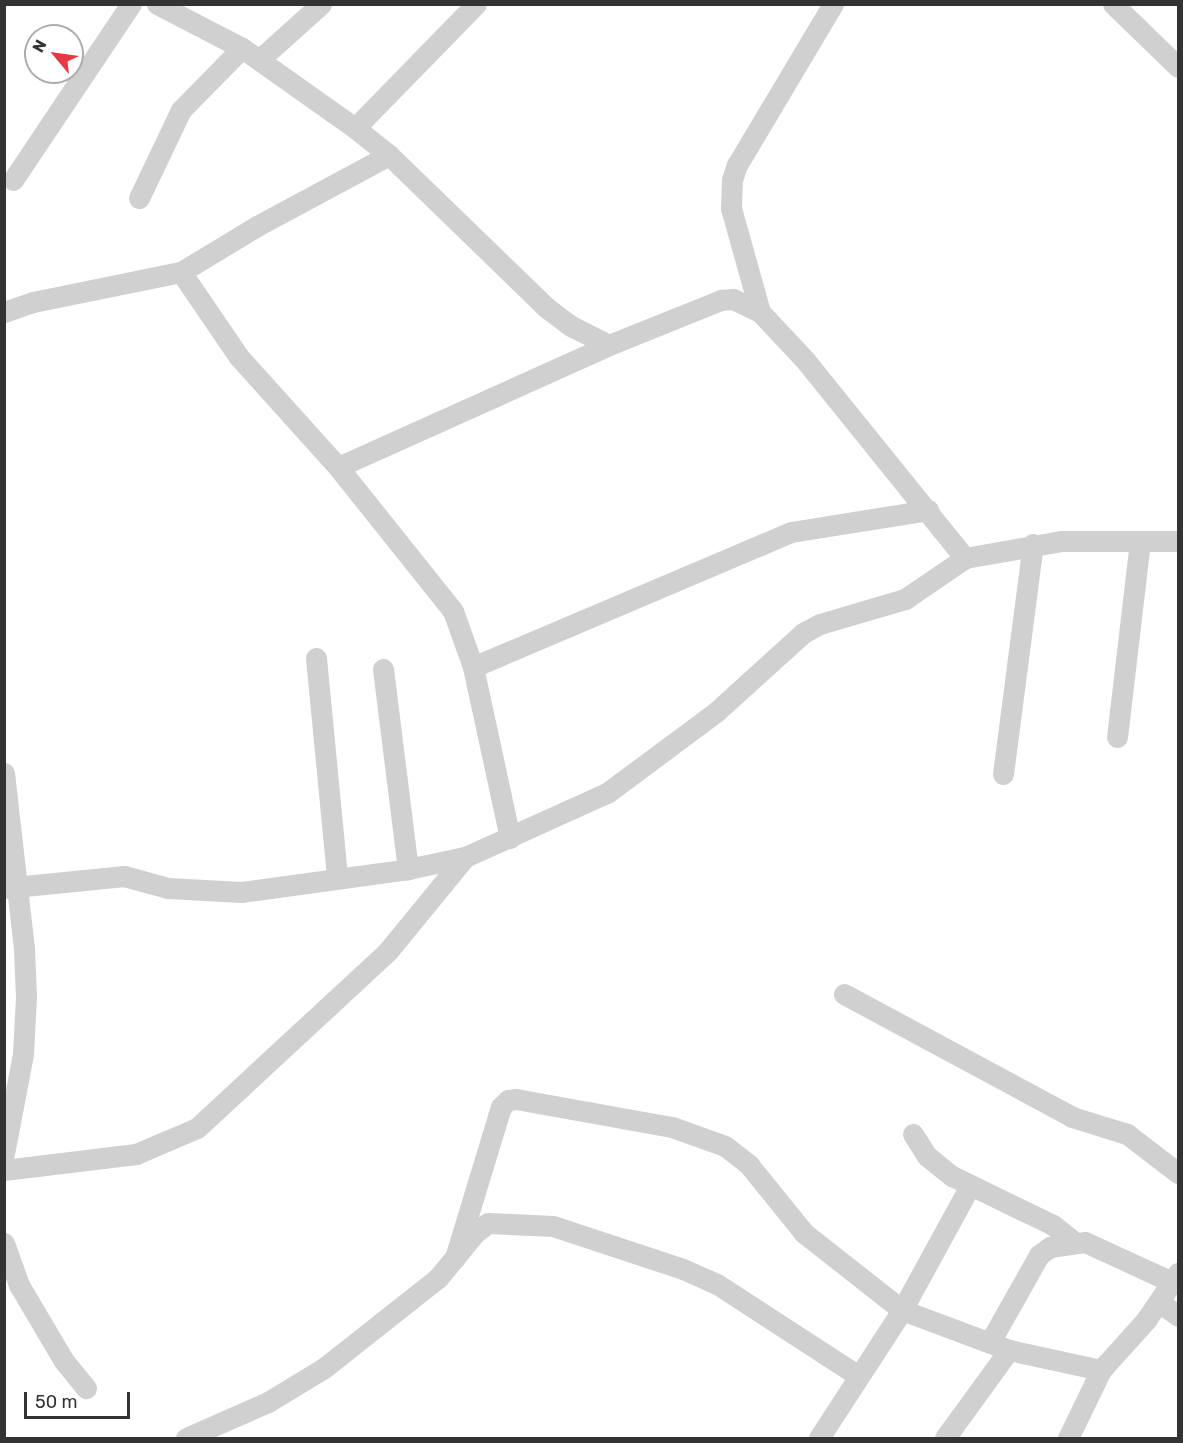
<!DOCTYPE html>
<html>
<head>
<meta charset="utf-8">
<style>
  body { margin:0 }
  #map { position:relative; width:1183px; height:1443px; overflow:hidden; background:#fff; font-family:Rubik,sans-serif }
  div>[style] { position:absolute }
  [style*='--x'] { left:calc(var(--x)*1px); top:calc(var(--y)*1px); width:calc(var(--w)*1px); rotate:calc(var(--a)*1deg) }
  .minor>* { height:21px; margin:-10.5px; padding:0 10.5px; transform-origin:10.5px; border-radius:10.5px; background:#d0d0d0 }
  span { translate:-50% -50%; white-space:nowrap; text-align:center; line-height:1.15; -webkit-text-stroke:6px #fff; paint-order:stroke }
  .frame { position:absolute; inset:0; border:6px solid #333; pointer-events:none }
  .north { position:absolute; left:24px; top:24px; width:60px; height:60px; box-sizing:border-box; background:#fff; border:2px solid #adadad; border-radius:50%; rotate:299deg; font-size:16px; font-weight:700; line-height:24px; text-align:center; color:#333 }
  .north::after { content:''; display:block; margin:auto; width:21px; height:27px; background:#e63946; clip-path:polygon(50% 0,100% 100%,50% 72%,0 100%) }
  .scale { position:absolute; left:24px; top:1392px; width:106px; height:27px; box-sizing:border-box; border:3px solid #333; border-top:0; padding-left:8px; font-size:18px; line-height:21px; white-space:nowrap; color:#333; -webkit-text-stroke:4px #fff; paint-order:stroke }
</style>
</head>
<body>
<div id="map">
  <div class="minor">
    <i style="--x:157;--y:4;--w:96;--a:27.4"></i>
    <i style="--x:242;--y:48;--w:138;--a:35.3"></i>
    <i style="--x:355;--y:128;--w:43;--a:38.5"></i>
    <i style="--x:389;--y:155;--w:220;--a:44.1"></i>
    <i style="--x:547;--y:308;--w:30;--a:37"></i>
    <i style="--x:571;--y:326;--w:42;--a:26.6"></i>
    <i style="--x:609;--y:345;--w:121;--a:-21.9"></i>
    <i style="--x:721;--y:300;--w:12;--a:-5"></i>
    <i style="--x:733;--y:299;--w:30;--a:26"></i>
    <i style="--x:760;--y:312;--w:66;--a:46.8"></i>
    <i style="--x:805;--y:360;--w:255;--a:51.1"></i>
    <i style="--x:1113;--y:4;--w:91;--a:44.1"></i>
    <i style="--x:260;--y:59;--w:82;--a:-42"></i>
    <i style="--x:355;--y:128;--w:173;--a:-45.7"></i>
    <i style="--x:13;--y:180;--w:212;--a:-56.2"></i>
    <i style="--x:139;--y:198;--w:98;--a:-64.5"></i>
    <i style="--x:181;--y:110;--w:87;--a:-45.5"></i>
    <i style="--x:181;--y:272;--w:103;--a:55.7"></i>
    <i style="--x:239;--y:357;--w:148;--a:48"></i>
    <i style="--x:338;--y:467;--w:184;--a:51.4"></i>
    <i style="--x:453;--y:611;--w:59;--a:70.3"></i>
    <i style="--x:473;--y:667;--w:175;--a:77.8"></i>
    <i style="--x:4;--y:312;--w:31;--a:-19"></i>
    <i style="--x:33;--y:302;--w:151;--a:-11.5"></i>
    <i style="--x:181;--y:272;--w:89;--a:-31.2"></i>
    <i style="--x:257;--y:226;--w:150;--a:-28.3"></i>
    <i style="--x:760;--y:312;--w:108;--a:-105.6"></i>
    <i style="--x:731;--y:208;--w:28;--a:-88"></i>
    <i style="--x:732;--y:180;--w:16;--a:-72"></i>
    <i style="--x:737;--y:165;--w:187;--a:-59.2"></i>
    <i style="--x:338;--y:467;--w:297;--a:-24.2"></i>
    <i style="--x:316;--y:658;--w:220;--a:84.5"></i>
    <i style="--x:473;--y:667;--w:345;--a:-23"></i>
    <i style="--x:791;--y:532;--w:139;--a:-9.1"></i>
    <i style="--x:383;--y:669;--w:202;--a:82.9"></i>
    <i style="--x:1117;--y:737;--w:197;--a:-83.3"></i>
    <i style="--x:4;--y:773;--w:176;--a:83.5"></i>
    <i style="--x:24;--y:948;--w:49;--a:87.7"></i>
    <i style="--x:26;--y:997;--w:57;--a:93"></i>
    <i style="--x:23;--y:1054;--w:102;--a:100.8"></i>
    <i style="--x:1003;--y:774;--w:232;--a:-82.6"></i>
    <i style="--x:4;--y:888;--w:121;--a:-5.7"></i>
    <i style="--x:124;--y:876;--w:46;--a:15.3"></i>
    <i style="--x:168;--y:888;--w:73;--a:3.1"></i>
    <i style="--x:241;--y:892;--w:169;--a:-7.8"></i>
    <i style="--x:408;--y:869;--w:58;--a:-11.9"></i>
    <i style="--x:465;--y:857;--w:156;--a:-24.3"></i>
    <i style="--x:607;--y:793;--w:136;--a:-36.6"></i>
    <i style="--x:716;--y:712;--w:118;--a:-42.2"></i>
    <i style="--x:803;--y:633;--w:19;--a:-28"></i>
    <i style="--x:820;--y:624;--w:89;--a:-16.4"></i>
    <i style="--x:905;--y:599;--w:73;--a:-34.3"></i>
    <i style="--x:965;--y:558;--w:97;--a:-10"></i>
    <i style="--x:1061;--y:541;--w:117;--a:0"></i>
    <i style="--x:844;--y:994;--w:259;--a:28.3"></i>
    <i style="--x:1072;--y:1117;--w:58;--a:17.2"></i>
    <i style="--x:1127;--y:1134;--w:64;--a:37.4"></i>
    <i style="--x:913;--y:1134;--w:26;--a:58"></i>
    <i style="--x:927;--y:1156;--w:32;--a:39"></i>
    <i style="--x:952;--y:1176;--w:112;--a:25.9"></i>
    <i style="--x:1053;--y:1225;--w:27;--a:39"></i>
    <i style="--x:4;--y:1170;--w:133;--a:-6.9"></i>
    <i style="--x:136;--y:1154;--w:66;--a:-23.1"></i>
    <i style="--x:197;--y:1128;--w:260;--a:-42.8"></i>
    <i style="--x:388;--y:951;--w:122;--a:-50.7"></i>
    <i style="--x:4;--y:1243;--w:45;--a:70.3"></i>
    <i style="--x:19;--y:1285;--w:88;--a:59.4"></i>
    <i style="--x:64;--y:1361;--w:35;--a:51"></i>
    <i style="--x:455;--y:1258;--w:158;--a:-73.1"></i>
    <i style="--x:501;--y:1107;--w:10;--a:-45"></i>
    <i style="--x:508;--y:1100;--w:8;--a:-7"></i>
    <i style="--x:516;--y:1099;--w:158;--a:10.2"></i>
    <i style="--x:672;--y:1127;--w:56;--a:19.7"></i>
    <i style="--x:725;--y:1146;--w:31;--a:38"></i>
    <i style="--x:749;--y:1165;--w:87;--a:51"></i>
    <i style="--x:804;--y:1233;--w:125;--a:38.2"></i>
    <i style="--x:902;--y:1310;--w:114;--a:20.5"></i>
    <i style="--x:1009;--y:1350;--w:94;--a:12.3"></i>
    <i style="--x:1159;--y:1302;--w:24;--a:36"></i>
    <i style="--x:990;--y:1342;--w:100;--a:-60.6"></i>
    <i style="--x:1039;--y:1255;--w:14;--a:-36"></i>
    <i style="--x:1050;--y:1247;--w:35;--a:-8"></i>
    <i style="--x:1085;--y:1242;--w:96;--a:24.7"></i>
    <i style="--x:186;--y:1438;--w:90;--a:-23.7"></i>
    <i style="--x:268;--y:1402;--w:66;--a:-31.3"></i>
    <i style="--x:324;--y:1368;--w:145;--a:-38.3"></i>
    <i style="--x:438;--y:1278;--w:58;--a:-50.6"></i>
    <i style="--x:475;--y:1233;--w:16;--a:-38"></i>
    <i style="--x:488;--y:1223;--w:65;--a:2.6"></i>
    <i style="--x:553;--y:1226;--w:137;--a:18.3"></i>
    <i style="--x:683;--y:1269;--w:37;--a:24"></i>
    <i style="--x:717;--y:1284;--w:167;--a:33"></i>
    <i style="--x:819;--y:1438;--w:153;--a:-57"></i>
    <i style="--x:902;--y:1310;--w:141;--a:-61.3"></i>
    <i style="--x:945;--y:1438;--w:109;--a:-54"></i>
    <i style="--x:1068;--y:1438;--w:76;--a:-64.1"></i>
    <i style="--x:1101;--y:1370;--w:67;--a:-48"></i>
    <i style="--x:1146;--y:1320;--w:57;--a:-55.8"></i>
  </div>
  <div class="frame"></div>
  <div class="north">N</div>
  <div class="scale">50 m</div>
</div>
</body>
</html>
